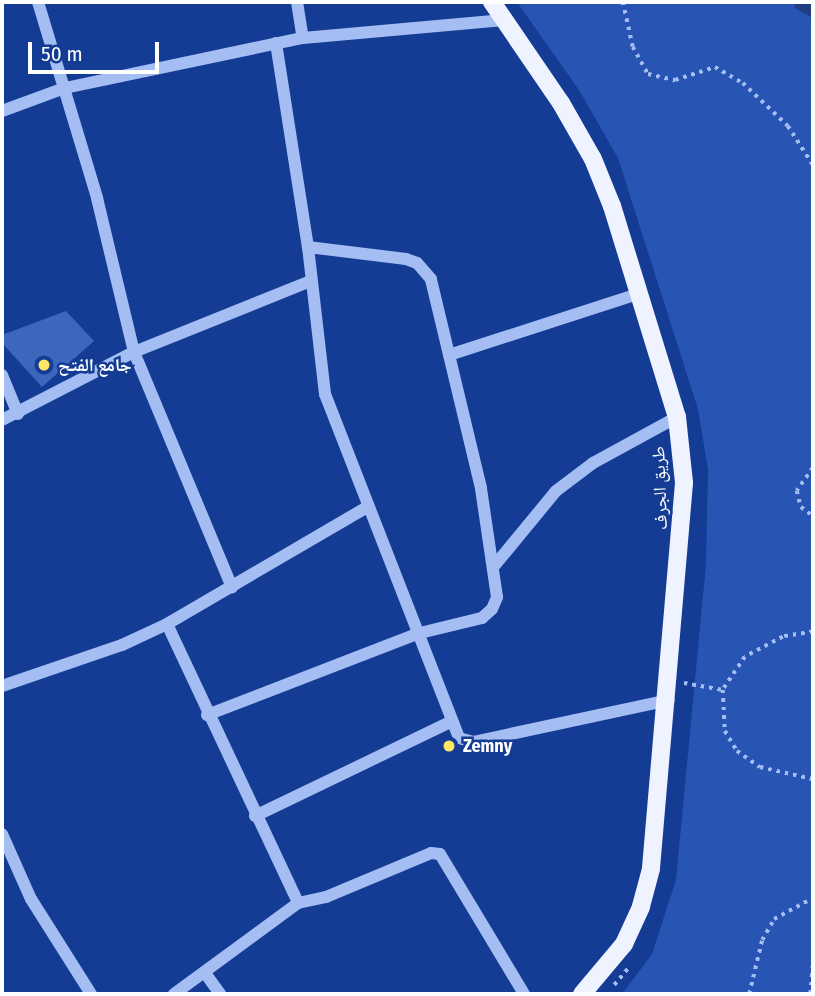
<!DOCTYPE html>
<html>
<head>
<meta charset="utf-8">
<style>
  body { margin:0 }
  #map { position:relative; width:815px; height:996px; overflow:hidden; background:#143c95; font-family:"Fira Sans Condensed","Noto Naskh Arabic",sans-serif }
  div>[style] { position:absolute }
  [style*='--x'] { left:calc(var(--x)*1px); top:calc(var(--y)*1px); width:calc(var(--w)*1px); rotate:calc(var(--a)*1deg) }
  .green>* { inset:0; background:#2855b4 }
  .water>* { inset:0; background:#213e81 }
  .building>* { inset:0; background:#3d66bd }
  .path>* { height:3.5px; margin-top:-1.75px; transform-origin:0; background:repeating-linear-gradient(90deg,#a4bdf2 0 3.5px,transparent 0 8.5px) }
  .minor>* { height:12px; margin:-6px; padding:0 6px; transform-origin:6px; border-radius:6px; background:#a4bdf2 }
  .major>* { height:18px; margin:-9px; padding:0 9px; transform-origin:9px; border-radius:9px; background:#eff3ff }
  .dots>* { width:19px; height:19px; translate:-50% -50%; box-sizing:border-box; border:4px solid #143c95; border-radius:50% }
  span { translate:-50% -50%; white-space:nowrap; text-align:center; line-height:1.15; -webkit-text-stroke:5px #143c95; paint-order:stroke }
  .poi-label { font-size:18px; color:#fff; font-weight:700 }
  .left { translate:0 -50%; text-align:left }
  .street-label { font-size:18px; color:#fff }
  .frame { position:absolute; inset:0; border:4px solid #fff; pointer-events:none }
  .scale { position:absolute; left:28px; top:42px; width:131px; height:32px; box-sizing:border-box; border:4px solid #fff; border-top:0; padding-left:9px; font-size:21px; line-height:24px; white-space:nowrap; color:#fff; -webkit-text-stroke:5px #143c95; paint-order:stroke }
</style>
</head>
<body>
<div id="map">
  <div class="green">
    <i style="clip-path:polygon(517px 2px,794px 2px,796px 8px,813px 18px,813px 994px,622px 994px,652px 954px,676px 880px,706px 564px,708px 469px,698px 409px,618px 158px,579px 90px)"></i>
  </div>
  <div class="water">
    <i style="clip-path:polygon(794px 2px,813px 2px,813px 18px,795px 8px)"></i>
  </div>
  <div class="building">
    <i style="clip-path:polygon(66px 311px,94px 341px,42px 387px,2px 343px,2px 335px)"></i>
  </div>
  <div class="path">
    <i style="--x:623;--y:2;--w:46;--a:77.5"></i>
    <i style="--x:633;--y:47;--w:31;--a:61"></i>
    <i style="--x:648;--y:74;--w:28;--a:13"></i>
    <i style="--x:675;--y:80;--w:42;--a:-18"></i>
    <i style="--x:715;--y:67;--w:32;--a:30"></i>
    <i style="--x:743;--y:83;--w:62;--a:43.7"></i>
    <i style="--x:788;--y:126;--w:46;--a:57.3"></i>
    <i style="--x:813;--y:468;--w:28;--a:125"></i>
    <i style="--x:797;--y:491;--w:16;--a:76"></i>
    <i style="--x:801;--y:507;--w:15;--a:37"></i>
    <i style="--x:813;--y:632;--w:30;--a:171"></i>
    <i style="--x:783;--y:637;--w:43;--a:152.2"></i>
    <i style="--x:745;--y:657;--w:40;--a:124"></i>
    <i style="--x:723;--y:690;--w:41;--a:87.2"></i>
    <i style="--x:725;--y:731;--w:23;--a:59"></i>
    <i style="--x:737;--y:751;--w:28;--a:35"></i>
    <i style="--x:760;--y:767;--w:54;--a:12.8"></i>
    <i style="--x:684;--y:683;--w:40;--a:10"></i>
    <i style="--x:614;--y:985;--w:23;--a:-50"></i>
    <i style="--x:749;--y:994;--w:56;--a:-76.5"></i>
    <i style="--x:762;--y:940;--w:24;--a:-60"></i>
    <i style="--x:774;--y:919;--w:44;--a:-28.3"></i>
    <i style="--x:810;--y:994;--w:35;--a:-85"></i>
  </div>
  <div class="minor">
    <i style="--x:38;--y:2;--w:205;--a:73.2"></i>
    <i style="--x:97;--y:198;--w:158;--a:76.5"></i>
    <i style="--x:134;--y:352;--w:255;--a:67.4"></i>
    <i style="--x:297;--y:2;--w:36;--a:81"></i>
    <i style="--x:276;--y:43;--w:206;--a:81.1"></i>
    <i style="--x:308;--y:247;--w:148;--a:83.4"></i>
    <i style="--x:325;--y:394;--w:369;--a:68.7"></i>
    <i style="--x:459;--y:738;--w:15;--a:16"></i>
    <i style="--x:473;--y:742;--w:200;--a:-12.1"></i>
    <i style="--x:2;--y:111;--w:67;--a:-20.1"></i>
    <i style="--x:65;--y:88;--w:243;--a:-11.9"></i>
    <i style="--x:303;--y:38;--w:202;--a:-5.1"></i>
    <i style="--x:449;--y:355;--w:202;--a:-17.9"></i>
    <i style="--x:2;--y:375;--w:42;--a:67.7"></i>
    <i style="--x:2;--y:420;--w:148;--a:-27.3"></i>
    <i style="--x:134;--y:352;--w:191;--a:-21.9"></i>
    <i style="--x:495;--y:565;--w:96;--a:-50.5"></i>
    <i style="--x:556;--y:491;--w:46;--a:-37.1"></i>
    <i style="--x:593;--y:463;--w:96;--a:-28.7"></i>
    <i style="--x:167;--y:624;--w:308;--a:64.8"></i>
    <i style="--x:298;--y:903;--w:154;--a:143.7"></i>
    <i style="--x:2;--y:686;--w:127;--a:-18.9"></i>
    <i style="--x:122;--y:645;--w:50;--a:-25"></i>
    <i style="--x:167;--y:624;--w:232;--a:-30.3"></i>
    <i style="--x:207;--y:715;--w:228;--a:-21.1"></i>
    <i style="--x:420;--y:633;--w:64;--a:-13.6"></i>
    <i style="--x:482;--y:618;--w:13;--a:-42"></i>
    <i style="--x:492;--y:609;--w:13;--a:-67"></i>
    <i style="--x:497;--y:597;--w:110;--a:-98.4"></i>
    <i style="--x:481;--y:488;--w:215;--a:-103.5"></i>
    <i style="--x:431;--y:279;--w:21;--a:-131"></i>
    <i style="--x:417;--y:263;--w:12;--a:-160"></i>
    <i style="--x:406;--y:259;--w:99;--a:-173"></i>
    <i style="--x:255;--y:816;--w:219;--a:-25.7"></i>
    <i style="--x:2;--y:834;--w:71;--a:66"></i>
    <i style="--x:31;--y:899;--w:112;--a:57.7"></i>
    <i style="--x:298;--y:903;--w:29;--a:-12"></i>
    <i style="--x:326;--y:897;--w:114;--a:-22.7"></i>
    <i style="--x:431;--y:853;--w:9;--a:6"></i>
    <i style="--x:440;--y:854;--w:163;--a:59"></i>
    <i style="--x:205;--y:973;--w:26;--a:54"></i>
  </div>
  <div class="major">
    <i style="--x:492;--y:2;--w:122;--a:55.7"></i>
    <i style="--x:561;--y:103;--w:64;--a:60.3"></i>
    <i style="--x:593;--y:159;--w:51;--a:68"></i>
    <i style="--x:612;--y:206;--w:221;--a:72.9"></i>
    <i style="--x:677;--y:417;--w:66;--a:83.9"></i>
    <i style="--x:684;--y:483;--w:387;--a:94.9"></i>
    <i style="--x:651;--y:869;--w:39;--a:105"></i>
    <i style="--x:641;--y:907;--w:41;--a:114.7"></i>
    <i style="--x:624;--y:944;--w:65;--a:130"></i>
  </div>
  <div class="dots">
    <i style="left:44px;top:365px;background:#ffe665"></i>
    <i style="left:449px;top:746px;background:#ffe665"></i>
  </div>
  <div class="poi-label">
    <span class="left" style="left:58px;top:365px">جامع الفتح</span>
    <span class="left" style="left:463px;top:746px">Zemny</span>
  </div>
  <div class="street-label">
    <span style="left:660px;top:488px;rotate:-92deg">طريق الجرف</span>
  </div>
  <div class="frame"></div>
  <div class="scale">50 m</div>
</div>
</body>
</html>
